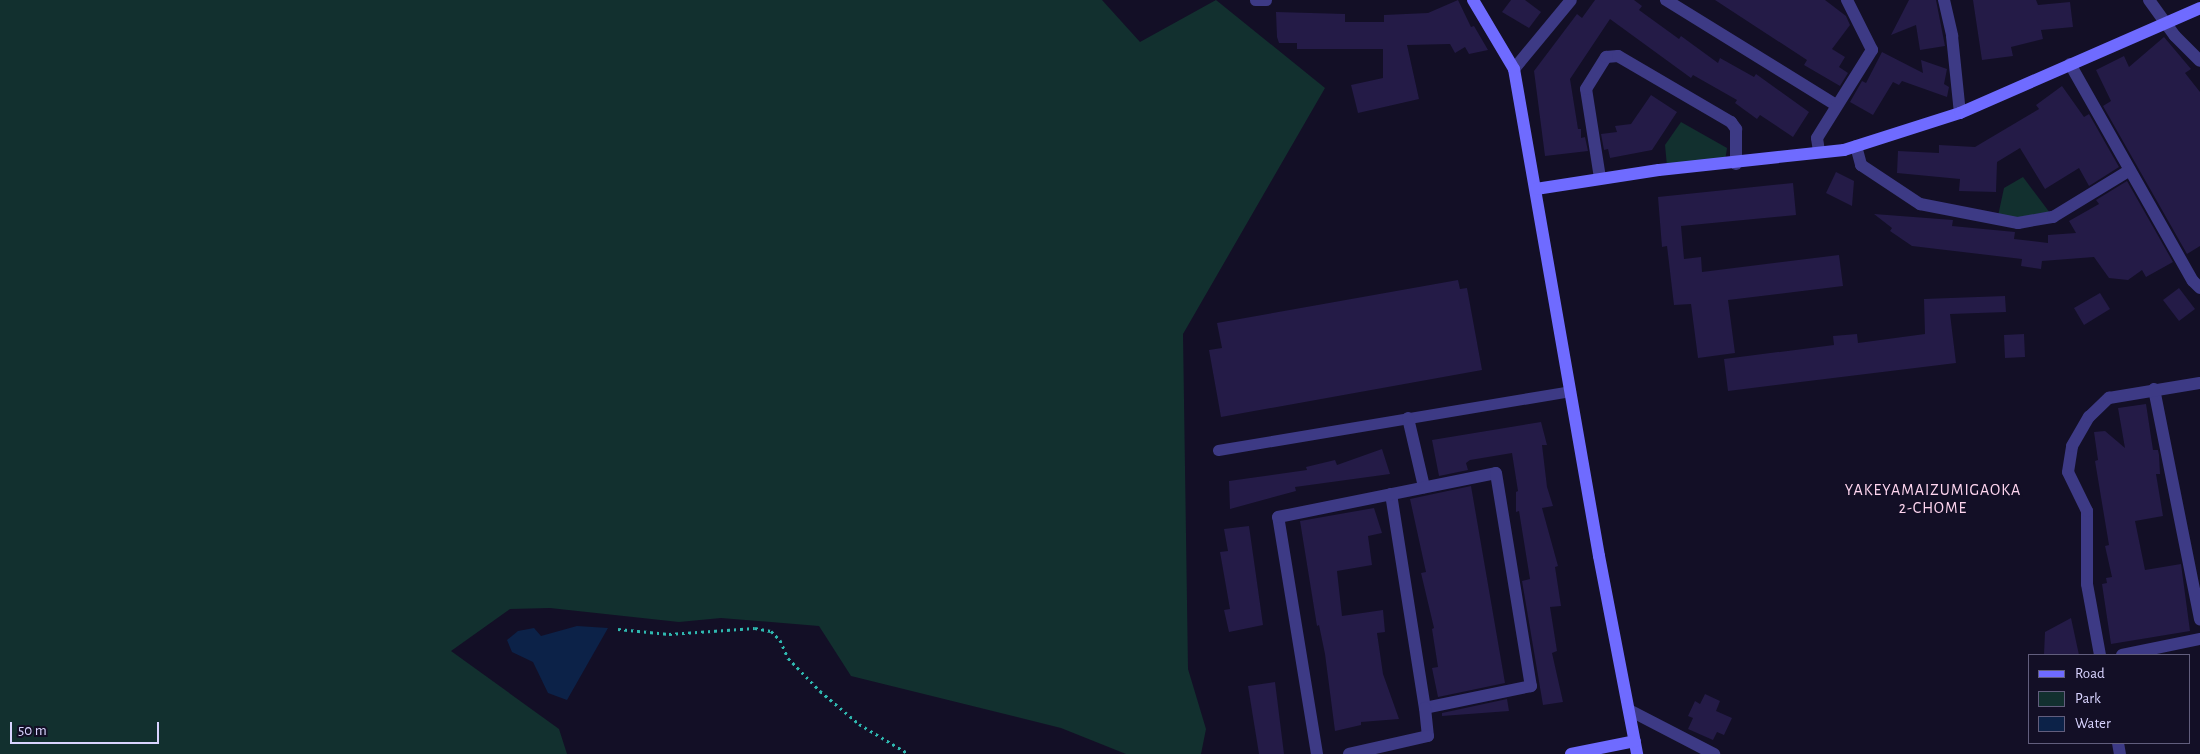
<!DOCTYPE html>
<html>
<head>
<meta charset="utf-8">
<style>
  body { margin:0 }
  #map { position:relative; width:2200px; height:754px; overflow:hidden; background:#130f26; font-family:"Alegreya Sans",sans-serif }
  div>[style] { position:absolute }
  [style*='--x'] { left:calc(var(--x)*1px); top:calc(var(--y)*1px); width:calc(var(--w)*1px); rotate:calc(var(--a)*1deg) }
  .green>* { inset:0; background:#12302f }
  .water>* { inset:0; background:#0c2248 }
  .building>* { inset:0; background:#241b47 }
  .path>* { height:3px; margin-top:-1.5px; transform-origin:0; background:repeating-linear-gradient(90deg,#2fb8b0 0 2.5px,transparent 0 6.5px) }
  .lane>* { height:11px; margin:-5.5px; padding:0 5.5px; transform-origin:5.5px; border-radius:5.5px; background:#3d3a85 }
  .street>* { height:12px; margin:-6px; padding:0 6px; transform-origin:6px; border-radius:6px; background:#3d3a85 }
  .secondary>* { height:12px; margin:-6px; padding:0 6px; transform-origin:6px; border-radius:6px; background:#6f6bff }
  span { translate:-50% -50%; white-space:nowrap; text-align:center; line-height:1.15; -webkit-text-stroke:4px #130f26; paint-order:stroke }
  .neighbourhood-label { font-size:16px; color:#ffd6f0; letter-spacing:1px }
  .legend { position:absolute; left:2028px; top:654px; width:162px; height:90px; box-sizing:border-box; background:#130f26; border:1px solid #625e7d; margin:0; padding:6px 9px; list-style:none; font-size:15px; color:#d9d4ff }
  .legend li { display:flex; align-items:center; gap:10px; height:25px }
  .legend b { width:25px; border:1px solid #625e7d }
  .scale { position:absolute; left:10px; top:722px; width:149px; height:22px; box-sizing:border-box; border:2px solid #d9d4ff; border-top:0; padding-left:6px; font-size:15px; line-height:18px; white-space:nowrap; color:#d9d4ff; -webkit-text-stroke:4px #130f26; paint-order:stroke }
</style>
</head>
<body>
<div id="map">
  <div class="green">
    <i style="clip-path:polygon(0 0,1102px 0,1140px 42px,1216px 0,1325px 88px,1183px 334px,1188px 669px,1206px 729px,1201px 754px,1126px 754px,1061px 728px,851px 676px,819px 626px,721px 618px,679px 622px,550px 608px,510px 609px,451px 651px,559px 729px,567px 754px,0 754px)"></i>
    <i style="clip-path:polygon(1681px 122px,1727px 148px,1725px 161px,1667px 166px,1665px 145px)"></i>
    <i style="clip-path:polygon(2023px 177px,2050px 213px,2019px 218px,1998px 216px,2004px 188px)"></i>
  </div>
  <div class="water">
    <i style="clip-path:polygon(577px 626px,608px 628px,567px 700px,548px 693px,533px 662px,512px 652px,507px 640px,518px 631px,534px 628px,541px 636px)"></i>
  </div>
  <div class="building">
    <i style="clip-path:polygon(1458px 0,1471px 27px,1474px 26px,1488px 50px,1469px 54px,1465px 47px,1455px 53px,1450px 44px,1407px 45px,1419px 99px,1358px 113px,1351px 85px,1383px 78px,1383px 49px,1297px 49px,1297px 43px,1279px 43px,1277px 37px,1276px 12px,1345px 14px,1345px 22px,1384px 22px,1384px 15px,1428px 13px)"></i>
    <i style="clip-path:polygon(1511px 0,1525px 0,1541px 12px,1529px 28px,1502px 12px)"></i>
    <i style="clip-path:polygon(1595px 0,1634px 0,1642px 6px,1639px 10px,1679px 39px,1681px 36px,1718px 63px,1720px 58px,1754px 77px,1756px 74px,1809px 112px,1793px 137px,1760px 115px,1757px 119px,1735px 103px,1737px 100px,1693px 75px,1691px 78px,1610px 19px,1570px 79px,1578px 129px,1581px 129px,1581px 138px,1585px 137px,1588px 151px,1545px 156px,1534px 71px,1577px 14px,1582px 18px)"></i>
    <i style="clip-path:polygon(1715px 0,1825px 0,1846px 16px,1850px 25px,1832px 49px,1845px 57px,1839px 67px,1848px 73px,1840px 86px,1804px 65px,1807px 60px)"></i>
    <i style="clip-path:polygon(1909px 0,1936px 0,1945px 46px,1920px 50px,1916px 25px,1891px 35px)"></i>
    <i style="clip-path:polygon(1973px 0,2036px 0,2038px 5px,2070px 2px,2073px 27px,2041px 30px,2043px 39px,2011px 47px,2013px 56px,1982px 60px)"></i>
    <i style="clip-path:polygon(2164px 37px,2191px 69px,2185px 73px,2200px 92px,2200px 246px,2187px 254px,2103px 106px,2111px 101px,2096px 70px,2124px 56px,2129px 67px)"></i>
    <i style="clip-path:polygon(1882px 52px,1923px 73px,1921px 60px,1947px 69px,1944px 84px,1949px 87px,1947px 97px,1902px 81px,1899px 85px,1893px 82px,1873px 115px,1850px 102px,1862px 81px,1866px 83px)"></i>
    <i style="clip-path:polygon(2062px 86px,2084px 117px,2089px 114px,2119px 167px,2089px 186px,2079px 168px,2045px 189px,2020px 148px,1997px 162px,1996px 192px,1959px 191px,1960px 179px,1897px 173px,1898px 151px,1939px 153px,1939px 145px,1975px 147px,2039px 109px,2036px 105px)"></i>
    <i style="clip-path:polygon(1651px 95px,1677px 112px,1652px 150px,1610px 158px,1608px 149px,1604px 150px,1601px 134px,1617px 132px,1615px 126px,1631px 124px)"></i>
    <i style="clip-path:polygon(1836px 172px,1854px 181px,1852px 206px,1826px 193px)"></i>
    <i style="clip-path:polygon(2127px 181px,2173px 262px,2146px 277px,2142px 270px,2128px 280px,2109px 278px,2094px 257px,2042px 261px,2041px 269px,2021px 266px,2022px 259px,1912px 246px,1890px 231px,1892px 228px,1874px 214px,1953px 220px,1952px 226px,2015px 232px,2014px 239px,2048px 243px,2048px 235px,2076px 233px,2069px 221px,2099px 204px,2096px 200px)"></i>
    <i style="clip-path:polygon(1793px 183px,1796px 215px,1681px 226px,1684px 259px,1701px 257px,1702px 272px,1839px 255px,1843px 286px,1728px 300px,1735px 353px,1698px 358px,1691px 304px,1674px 305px,1667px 246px,1662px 247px,1658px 197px)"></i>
    <i style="clip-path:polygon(1458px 280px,1460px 289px,1467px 288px,1482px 370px,1221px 417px,1209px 350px,1222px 348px,1217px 323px)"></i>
    <i style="clip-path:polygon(2179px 288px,2195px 309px,2179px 321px,2163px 300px)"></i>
    <i style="clip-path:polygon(2100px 293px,2110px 309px,2084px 325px,2074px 308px)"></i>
    <i style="clip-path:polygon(2005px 296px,2006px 312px,1950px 314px,1956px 363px,1728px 391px,1724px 359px,1834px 345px,1833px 336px,1857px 334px,1858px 343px,1925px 334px,1924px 299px)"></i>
    <i style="clip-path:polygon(2024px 334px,2025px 357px,2005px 358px,2004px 335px)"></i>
    <i style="clip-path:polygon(2146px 404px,2153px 450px,2158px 450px,2159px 455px,2160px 474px,2156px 474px,2163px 516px,2135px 521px,2145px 570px,2181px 564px,2190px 631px,2111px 644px,2102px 584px,2107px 583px,2106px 578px,2112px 577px,2105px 546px,2109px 545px,2095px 461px,2098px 460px,2094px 432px,2105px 431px,2125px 448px,2118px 408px)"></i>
    <i style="clip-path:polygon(1541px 422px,1547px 445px,1542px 445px,1547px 487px,1553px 506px,1542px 508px,1558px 566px,1555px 567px,1561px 606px,1550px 607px,1557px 651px,1552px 653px,1563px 702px,1543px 705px,1522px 581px,1530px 579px,1519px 511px,1516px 512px,1516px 492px,1518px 491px,1512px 453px,1470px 460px,1466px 463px,1468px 470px,1439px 476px,1432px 440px)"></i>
    <i style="clip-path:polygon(1382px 449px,1390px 474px,1295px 487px,1296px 491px,1230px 509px,1229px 481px,1307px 470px,1306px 467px,1335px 460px,1337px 465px)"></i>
    <i style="clip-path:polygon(1471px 486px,1505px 683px,1438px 697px,1432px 668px,1438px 667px,1432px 629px,1434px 628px,1421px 573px,1426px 572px,1410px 499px)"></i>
    <i style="clip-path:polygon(1374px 508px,1382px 533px,1368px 536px,1372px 565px,1337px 571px,1342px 616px,1383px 610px,1385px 632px,1377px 633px,1383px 674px,1399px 719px,1361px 722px,1361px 725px,1335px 731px,1325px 654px,1319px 625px,1317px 626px,1300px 521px)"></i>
    <i style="clip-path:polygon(1249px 526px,1263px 625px,1229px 632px,1224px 610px,1230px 609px,1220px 552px,1228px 551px,1224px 529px)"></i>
    <i style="clip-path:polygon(2071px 618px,2079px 655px,2044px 655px,2045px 632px)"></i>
    <i style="clip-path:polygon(1275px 682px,1284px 754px,1259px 754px,1248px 686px)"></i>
    <i style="clip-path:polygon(1705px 694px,1720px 701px,1716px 711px,1732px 718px,1724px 735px,1717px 732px,1713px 740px,1688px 729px,1693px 718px,1688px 716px,1695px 701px,1700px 704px)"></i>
    <i style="clip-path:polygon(1507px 699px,1509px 711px,1442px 716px,1442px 713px)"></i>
  </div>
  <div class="path">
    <i style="--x:618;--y:629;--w:51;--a:5.6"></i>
    <i style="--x:669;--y:634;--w:86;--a:-4"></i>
    <i style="--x:755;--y:628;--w:16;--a:11"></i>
    <i style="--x:771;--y:631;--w:13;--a:45"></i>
    <i style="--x:780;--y:640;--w:20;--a:66"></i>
    <i style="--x:788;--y:658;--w:46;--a:45.9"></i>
    <i style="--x:820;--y:691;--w:51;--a:40.2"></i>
    <i style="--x:859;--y:724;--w:58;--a:31"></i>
  </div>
  <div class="lane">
    <i style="--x:1255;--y:0;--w:11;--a:0"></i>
    <i style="--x:1218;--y:450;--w:357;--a:-9.5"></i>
  </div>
  <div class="street">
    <i style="--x:1666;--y:0;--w:200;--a:31.7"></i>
    <i style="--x:1944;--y:0;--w:37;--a:77"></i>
    <i style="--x:1952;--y:36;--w:77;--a:84.1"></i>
    <i style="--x:2149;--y:0;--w:44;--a:54.2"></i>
    <i style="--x:2175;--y:36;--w:35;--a:45"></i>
    <i style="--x:2070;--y:64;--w:249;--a:60.5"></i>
    <i style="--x:2193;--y:281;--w:10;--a:45"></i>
    <i style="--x:1514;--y:69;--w:89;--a:-50.4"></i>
    <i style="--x:1856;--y:146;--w:20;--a:75"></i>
    <i style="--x:1861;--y:165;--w:71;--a:33.5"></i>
    <i style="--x:1920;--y:204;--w:100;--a:11"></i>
    <i style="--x:2018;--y:223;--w:36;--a:-10"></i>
    <i style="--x:2053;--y:217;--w:90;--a:-31.4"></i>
    <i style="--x:1819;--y:151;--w:13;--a:-99"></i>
    <i style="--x:1817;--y:138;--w:104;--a:-58"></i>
    <i style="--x:1872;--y:50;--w:56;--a:-116.6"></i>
    <i style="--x:1600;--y:178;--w:90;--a:-98.9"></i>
    <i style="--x:1586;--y:89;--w:38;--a:-58"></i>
    <i style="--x:1606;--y:57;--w:12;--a:-5"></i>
    <i style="--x:1618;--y:56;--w:131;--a:30.3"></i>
    <i style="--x:1731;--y:122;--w:9;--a:54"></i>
    <i style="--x:1736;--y:129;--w:35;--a:90"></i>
    <i style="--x:2154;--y:389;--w:235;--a:78.7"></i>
    <i style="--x:1408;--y:418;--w:71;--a:76.9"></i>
    <i style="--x:1391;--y:494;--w:217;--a:81"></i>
    <i style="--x:2100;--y:655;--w:72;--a:-100.4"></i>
    <i style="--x:2087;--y:584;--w:73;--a:-90"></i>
    <i style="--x:2087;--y:511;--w:43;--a:-116"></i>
    <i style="--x:2068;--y:472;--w:26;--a:-81"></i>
    <i style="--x:2072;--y:446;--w:34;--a:-60"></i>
    <i style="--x:2089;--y:417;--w:28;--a:-44"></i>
    <i style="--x:2109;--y:398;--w:92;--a:-9.4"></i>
    <i style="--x:2122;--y:655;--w:80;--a:-11.6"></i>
    <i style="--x:1629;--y:710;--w:96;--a:27.4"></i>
    <i style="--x:2118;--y:743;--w:11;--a:80"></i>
    <i style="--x:1317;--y:754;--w:240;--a:-99.3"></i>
    <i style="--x:1278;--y:517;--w:222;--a:-11.4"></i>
    <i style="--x:1496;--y:473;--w:216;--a:80.7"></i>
    <i style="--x:1531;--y:686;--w:108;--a:168.3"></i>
    <i style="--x:1425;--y:708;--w:28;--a:84"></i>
    <i style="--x:1428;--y:736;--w:81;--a:167.2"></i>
  </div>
  <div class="secondary">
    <i style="--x:1473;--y:0;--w:80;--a:59.3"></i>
    <i style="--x:1514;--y:69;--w:494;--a:80.1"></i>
    <i style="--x:1599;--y:556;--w:202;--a:79.1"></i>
    <i style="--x:1536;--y:189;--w:124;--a:-8.8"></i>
    <i style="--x:1659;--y:170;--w:186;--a:-6.2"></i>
    <i style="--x:1844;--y:150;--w:122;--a:-17.7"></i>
    <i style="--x:1960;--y:113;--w:262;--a:-23.6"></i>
    <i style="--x:1571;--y:754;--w:65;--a:-11.5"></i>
  </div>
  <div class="neighbourhood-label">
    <span style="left:1933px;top:499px">YAKEYAMAIZUMIGAOKA<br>2-CHOME</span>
  </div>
  <ul class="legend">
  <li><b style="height:6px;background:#6f6bff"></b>Road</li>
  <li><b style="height:14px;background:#12302f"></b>Park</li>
  <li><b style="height:14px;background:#0c2248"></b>Water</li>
  </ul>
  <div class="scale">50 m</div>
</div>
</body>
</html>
